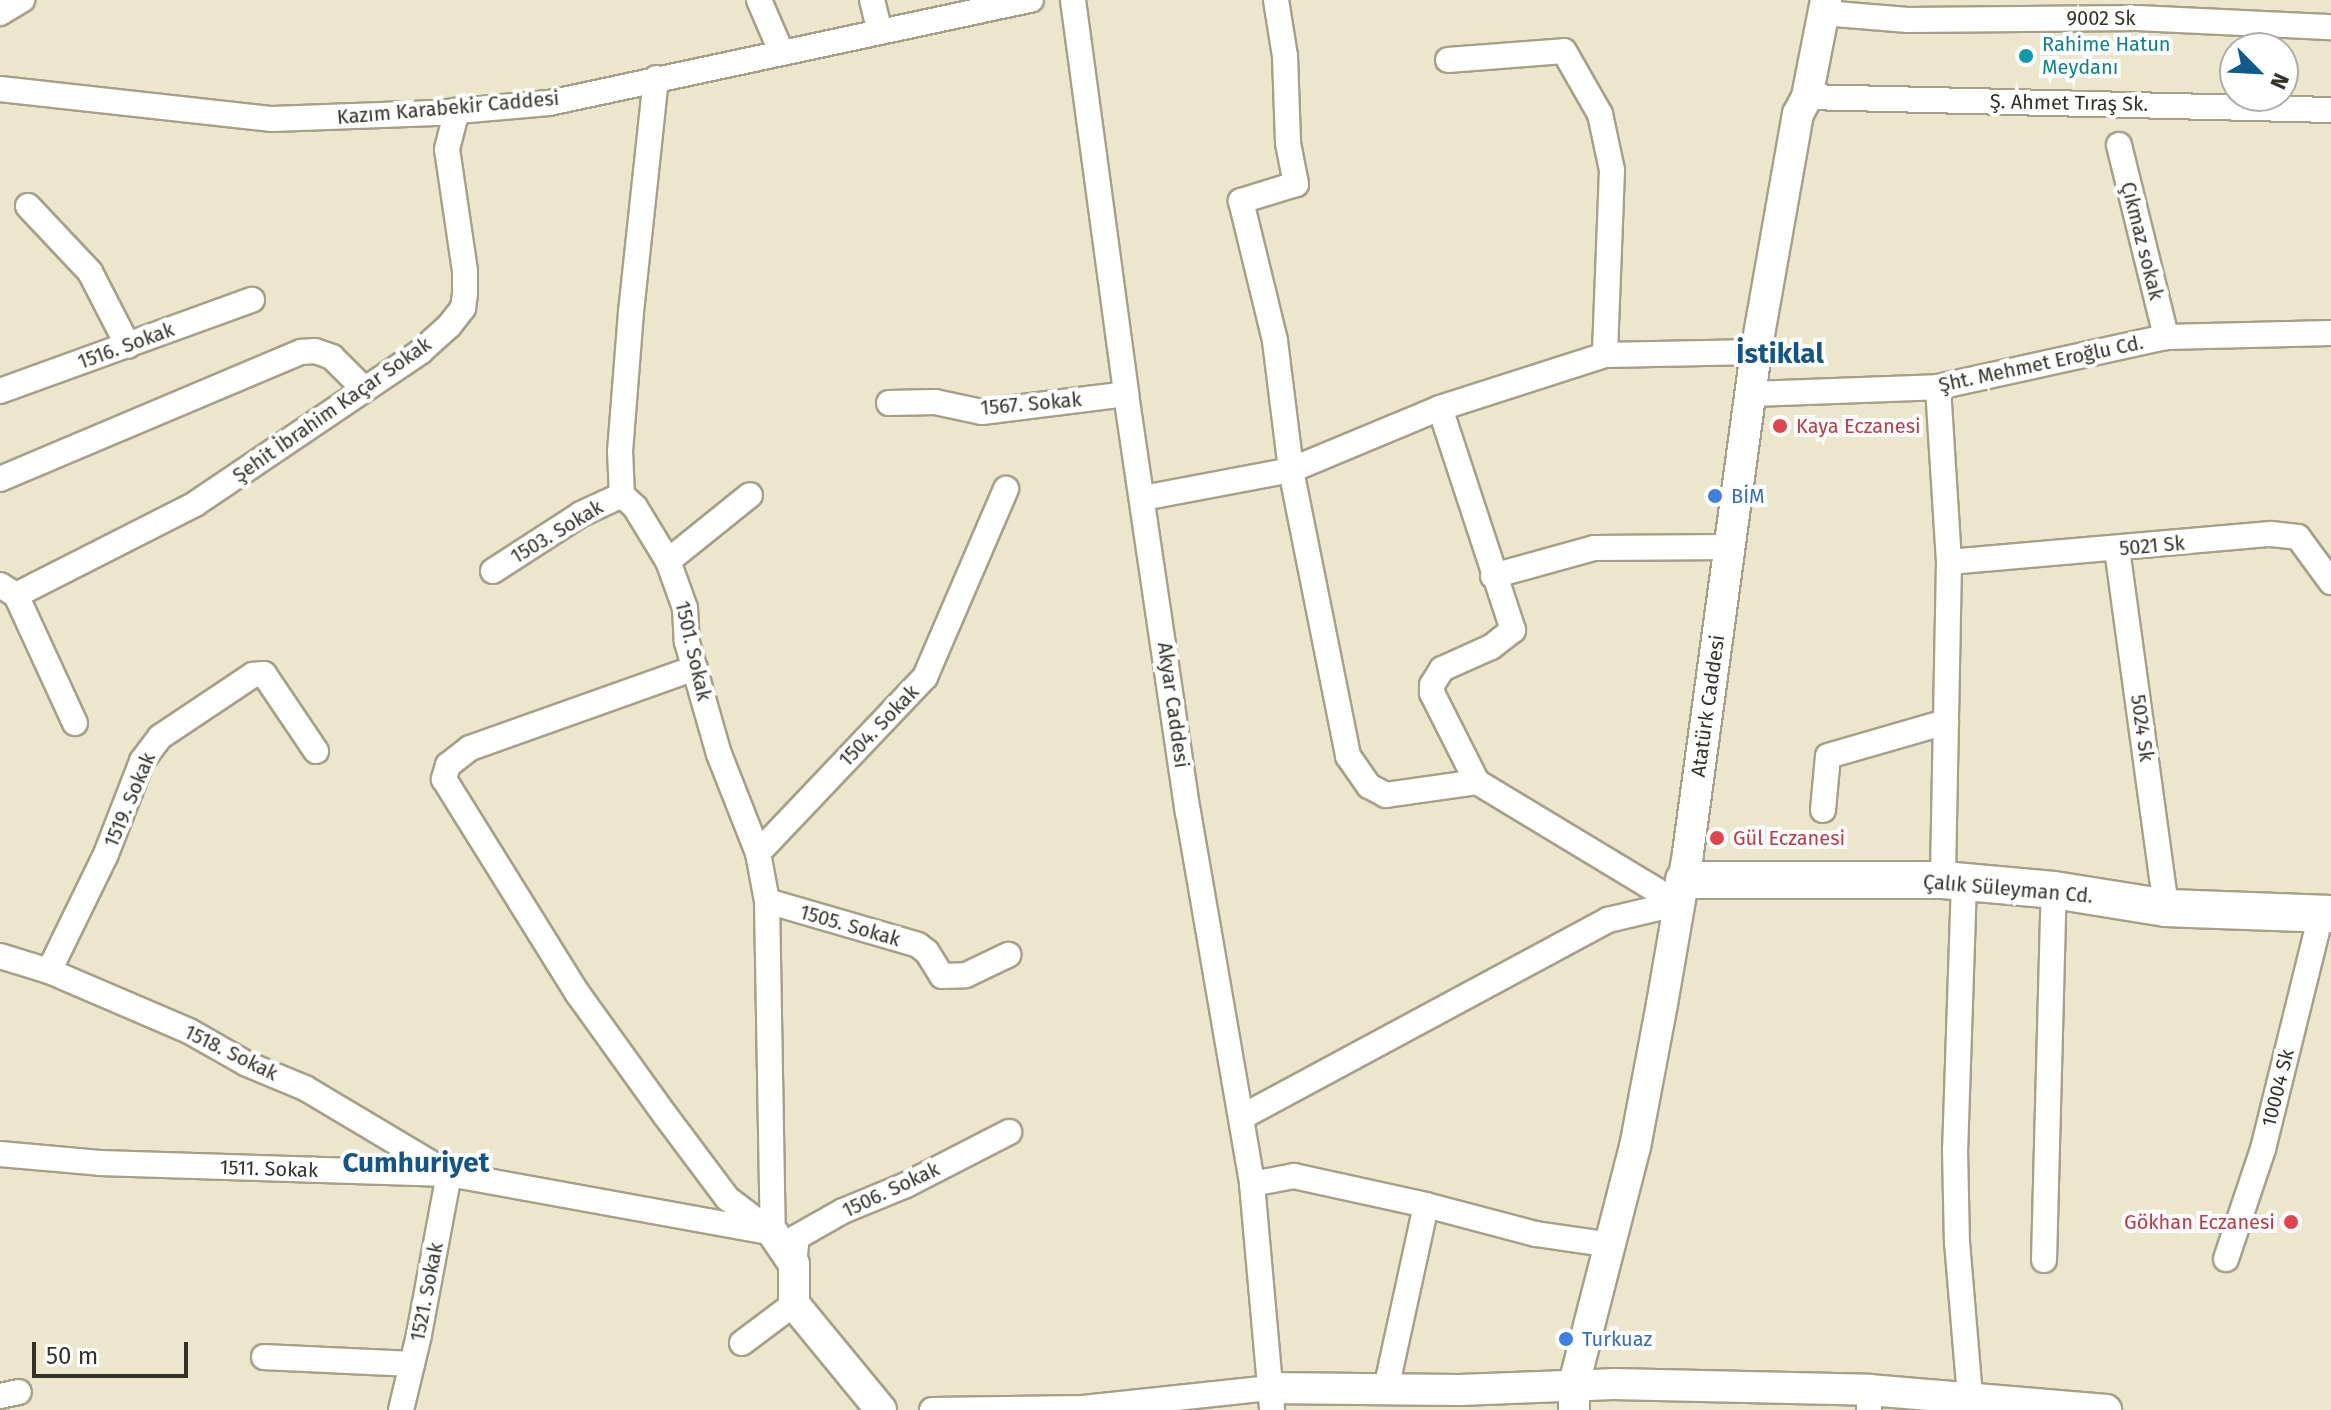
<!DOCTYPE html>
<html>
<head>
<meta charset="utf-8">
<style>
  body { margin:0 }
  #map { position:relative; width:2331px; height:1410px; overflow:hidden; background:#ece6cd; font-family:"Fira Sans",sans-serif }
  div>[style] { position:absolute }
  [style*='--x'] { left:calc(var(--x)*1px); top:calc(var(--y)*1px); width:calc(var(--w)*1px); rotate:calc(var(--a)*1deg) }
  .roads { filter:drop-shadow(2px 0 #a7a089) drop-shadow(-2px 0 #a7a089) drop-shadow(0 2px #a7a089) drop-shadow(0 -2px #a7a089) }
  .minor>* { height:24px; margin:-12px; padding:0 12px; transform-origin:12px; border-radius:12px; background:#fff }
  .tertiary>* { height:30px; margin:-15px; padding:0 15px; transform-origin:15px; border-radius:15px; background:#fff }
  .secondary>* { height:36px; margin:-18px; padding:0 18px; transform-origin:18px; border-radius:18px; background:#fff }
  .dots>* { width:22px; height:22px; translate:-50% -50%; box-sizing:border-box; border:4px solid #fff; border-radius:50% }
  span { translate:-50% -50%; white-space:nowrap; text-align:center; line-height:1.15; -webkit-text-stroke:8px #fff; paint-order:stroke }
  .street-label { font-size:20px; color:#343128 }
  .culture-label { font-size:20px; color:#0d838f }
  .left { translate:0 -50%; text-align:left }
  .health-label { font-size:20px; color:#be3a42 }
  .right { translate:-100% -50%; text-align:right }
  .shop-label { font-size:20px; color:#366cbe }
  .district-label { font-size:28px; color:#135685; font-weight:700 }
  .north { position:absolute; left:2219px; top:32px; width:80px; height:80px; box-sizing:border-box; background:#fff; border:2px solid #aeada9; border-radius:50%; rotate:114deg; font-size:22px; font-weight:700; line-height:32px; text-align:center; color:#343128 }
  .north::after { content:''; display:block; margin:auto; width:28px; height:36px; background:#0f5b8e; clip-path:polygon(50% 0,100% 100%,50% 72%,0 100%) }
  .scale { position:absolute; left:32px; top:1342px; width:156px; height:36px; box-sizing:border-box; border:4px solid #343128; border-top:0; padding-left:10px; font-size:24px; line-height:28px; white-space:nowrap; color:#343128; -webkit-text-stroke:6px #fff; paint-order:stroke }
</style>
</head>
<body>
<div id="map">
  <div class="roads">
    <div class="minor">
      <i style="--x:759;--y:0;--w:56;--a:66.7"></i>
      <i style="--x:872;--y:0;--w:32;--a:76"></i>
      <i style="--x:1073;--y:0;--w:398;--a:82.3"></i>
      <i style="--x:1126;--y:394;--w:423;--a:81.6"></i>
      <i style="--x:1188;--y:812;--w:377;--a:80.2"></i>
      <i style="--x:1252;--y:1184;--w:227;--a:84.9"></i>
      <i style="--x:1276;--y:0;--w:57;--a:80.9"></i>
      <i style="--x:1285;--y:56;--w:87;--a:88"></i>
      <i style="--x:1288;--y:143;--w:42;--a:79"></i>
      <i style="--x:1296;--y:184;--w:58;--a:162.8"></i>
      <i style="--x:1241;--y:201;--w:144;--a:76.3"></i>
      <i style="--x:1275;--y:341;--w:130;--a:82.9"></i>
      <i style="--x:1291;--y:470;--w:292;--a:78.7"></i>
      <i style="--x:1348;--y:756;--w:37;--a:55"></i>
      <i style="--x:1369;--y:786;--w:19;--a:28"></i>
      <i style="--x:1386;--y:795;--w:92;--a:-8.1"></i>
      <i style="--x:0;--y:13;--w:26;--a:-31"></i>
      <i style="--x:1823;--y:13;--w:85;--a:4.7"></i>
      <i style="--x:1908;--y:20;--w:229;--a:-0.5"></i>
      <i style="--x:2137;--y:18;--w:194;--a:2.7"></i>
      <i style="--x:1448;--y:60;--w:116;--a:-4.4"></i>
      <i style="--x:1564;--y:51;--w:73;--a:60.3"></i>
      <i style="--x:1600;--y:114;--w:57;--a:77.9"></i>
      <i style="--x:1612;--y:170;--w:185;--a:92.2"></i>
      <i style="--x:656;--y:78;--w:235;--a:96.1"></i>
      <i style="--x:631;--y:312;--w:139;--a:94.5"></i>
      <i style="--x:620;--y:451;--w:44;--a:87.4"></i>
      <i style="--x:622;--y:495;--w:18;--a:43"></i>
      <i style="--x:635;--y:507;--w:63;--a:58.6"></i>
      <i style="--x:668;--y:561;--w:50;--a:70.1"></i>
      <i style="--x:685;--y:608;--w:34;--a:87"></i>
      <i style="--x:687;--y:642;--w:116;--a:74.1"></i>
      <i style="--x:719;--y:754;--w:106;--a:68.5"></i>
      <i style="--x:758;--y:853;--w:49;--a:79.4"></i>
      <i style="--x:767;--y:901;--w:332;--a:89"></i>
      <i style="--x:0;--y:89;--w:274;--a:6.3"></i>
      <i style="--x:272;--y:119;--w:164;--a:-2.1"></i>
      <i style="--x:436;--y:113;--w:113;--a:-5.1"></i>
      <i style="--x:549;--y:103;--w:493;--a:-12.1"></i>
      <i style="--x:1807;--y:97;--w:524;--a:1.42"></i>
      <i style="--x:2119;--y:145;--w:198;--a:76.2"></i>
      <i style="--x:28;--y:206;--w:91;--a:46.8"></i>
      <i style="--x:90;--y:272;--w:83;--a:62.8"></i>
      <i style="--x:1938;--y:387;--w:175;--a:86.4"></i>
      <i style="--x:1949;--y:562;--w:318;--a:91.1"></i>
      <i style="--x:0;--y:391;--w:268;--a:-19.9"></i>
      <i style="--x:1751;--y:394;--w:187;--a:-2.1"></i>
      <i style="--x:1938;--y:387;--w:233;--a:-12.4"></i>
      <i style="--x:2166;--y:337;--w:165;--a:-1.4"></i>
      <i style="--x:889;--y:403;--w:46;--a:-1.2"></i>
      <i style="--x:935;--y:402;--w:48;--a:12"></i>
      <i style="--x:982;--y:412;--w:145;--a:-7.1"></i>
      <i style="--x:1440;--y:408;--w:234;--a:71.8"></i>
      <i style="--x:1513;--y:630;--w:28;--a:142"></i>
      <i style="--x:1491;--y:647;--w:54;--a:155.8"></i>
      <i style="--x:1442;--y:669;--w:19;--a:122"></i>
      <i style="--x:1432;--y:685;--w:8;--a:90"></i>
      <i style="--x:1432;--y:693;--w:100;--a:63.2"></i>
      <i style="--x:1477;--y:782;--w:236;--a:31.1"></i>
      <i style="--x:0;--y:479;--w:327;--a:-22.9"></i>
      <i style="--x:301;--y:352;--w:14;--a:-4"></i>
      <i style="--x:315;--y:351;--w:18;--a:19"></i>
      <i style="--x:332;--y:357;--w:45;--a:45"></i>
      <i style="--x:1143;--y:498;--w:151;--a:-10.7"></i>
      <i style="--x:1291;--y:470;--w:161;--a:-22.6"></i>
      <i style="--x:1440;--y:408;--w:173;--a:-17.8"></i>
      <i style="--x:1605;--y:355;--w:151;--a:-1.1"></i>
      <i style="--x:2117;--y:549;--w:362;--a:82.2"></i>
      <i style="--x:668;--y:561;--w:105;--a:-38.8"></i>
      <i style="--x:1949;--y:562;--w:323;--a:-5"></i>
      <i style="--x:2271;--y:534;--w:27;--a:6"></i>
      <i style="--x:2298;--y:537;--w:56;--a:53.7"></i>
      <i style="--x:493;--y:571;--w:105;--a:-32.9"></i>
      <i style="--x:581;--y:514;--w:45;--a:-24.9"></i>
      <i style="--x:1493;--y:576;--w:105;--a:-15.5"></i>
      <i style="--x:1594;--y:548;--w:136;--a:-0.4"></i>
      <i style="--x:0;--y:585;--w:19;--a:32"></i>
      <i style="--x:16;--y:595;--w:141;--a:65.3"></i>
      <i style="--x:16;--y:595;--w:201;--a:-26.9"></i>
      <i style="--x:195;--y:504;--w:272;--a:-34"></i>
      <i style="--x:420;--y:352;--w:39;--a:-42"></i>
      <i style="--x:449;--y:326;--w:23;--a:-52"></i>
      <i style="--x:463;--y:308;--w:15;--a:-82"></i>
      <i style="--x:465;--y:293;--w:22;--a:-90"></i>
      <i style="--x:465;--y:271;--w:123;--a:-98.4"></i>
      <i style="--x:447;--y:149;--w:40;--a:-75.6"></i>
      <i style="--x:695;--y:668;--w:239;--a:160.4"></i>
      <i style="--x:470;--y:748;--w:28;--a:142"></i>
      <i style="--x:448;--y:765;--w:15;--a:106"></i>
      <i style="--x:444;--y:779;--w:253;--a:58.1"></i>
      <i style="--x:578;--y:994;--w:149;--a:54.3"></i>
      <i style="--x:665;--y:1115;--w:104;--a:53.2"></i>
      <i style="--x:727;--y:1198;--w:58;--a:37.3"></i>
      <i style="--x:1823;--y:810;--w:54;--a:-84.7"></i>
      <i style="--x:1828;--y:756;--w:123;--a:-16.1"></i>
      <i style="--x:758;--y:853;--w:243;--a:-46.5"></i>
      <i style="--x:925;--y:677;--w:205;--a:-66.7"></i>
      <i style="--x:1964;--y:882;--w:267;--a:91.9"></i>
      <i style="--x:1955;--y:1149;--w:93;--a:88.8"></i>
      <i style="--x:1957;--y:1242;--w:157;--a:85.2"></i>
      <i style="--x:767;--y:901;--w:157;--a:16.2"></i>
      <i style="--x:918;--y:945;--w:11;--a:38"></i>
      <i style="--x:927;--y:952;--w:28;--a:58"></i>
      <i style="--x:942;--y:976;--w:24;--a:-2"></i>
      <i style="--x:966;--y:975;--w:47;--a:-25.5"></i>
      <i style="--x:0;--y:956;--w:51;--a:17"></i>
      <i style="--x:49;--y:971;--w:152;--a:23.2"></i>
      <i style="--x:189;--y:1031;--w:67;--a:29.6"></i>
      <i style="--x:247;--y:1064;--w:63;--a:22.5"></i>
      <i style="--x:305;--y:1088;--w:168;--a:30.8"></i>
      <i style="--x:449;--y:1174;--w:164;--a:100.6"></i>
      <i style="--x:419;--y:1335;--w:77;--a:103.5"></i>
      <i style="--x:49;--y:971;--w:130;--a:-64"></i>
      <i style="--x:106;--y:854;--w:100;--a:-68.8"></i>
      <i style="--x:142;--y:761;--w:30;--a:-53"></i>
      <i style="--x:160;--y:737;--w:112;--a:-33.7"></i>
      <i style="--x:253;--y:675;--w:11;--a:-5"></i>
      <i style="--x:264;--y:674;--w:93;--a:56"></i>
      <i style="--x:1242;--y:1117;--w:416;--a:-28.3"></i>
      <i style="--x:1608;--y:920;--w:69;--a:-13.4"></i>
      <i style="--x:0;--y:1154;--w:100;--a:5.1"></i>
      <i style="--x:100;--y:1163;--w:349;--a:1.8"></i>
      <i style="--x:449;--y:1174;--w:319;--a:10.3"></i>
      <i style="--x:1252;--y:1184;--w:43;--a:-10.8"></i>
      <i style="--x:1294;--y:1176;--w:135;--a:12.4"></i>
      <i style="--x:2226;--y:1259;--w:116;--a:-71.4"></i>
      <i style="--x:2263;--y:1149;--w:242;--a:-76.1"></i>
      <i style="--x:2044;--y:1260;--w:370;--a:-88.5"></i>
      <i style="--x:794;--y:1264;--w:27;--a:-84"></i>
      <i style="--x:797;--y:1237;--w:53;--a:-29.5"></i>
      <i style="--x:843;--y:1211;--w:68;--a:-22.4"></i>
      <i style="--x:906;--y:1185;--w:116;--a:-27.2"></i>
      <i style="--x:742;--y:1343;--w:65;--a:-36.9"></i>
      <i style="--x:264;--y:1357;--w:148;--a:2.7"></i>
      <i style="--x:1386;--y:1389;--w:188;--a:-77.7"></i>
      <i style="--x:1426;--y:1205;--w:114;--a:14.8"></i>
      <i style="--x:1536;--y:1234;--w:76;--a:8.3"></i>
      <i style="--x:1869;--y:1390;--w:20;--a:90"></i>
      <i style="--x:0;--y:1396;--w:19;--a:-12"></i>
      <i style="--x:932;--y:1410;--w:151;--a:-0.8"></i>
      <i style="--x:1083;--y:1408;--w:187;--a:-6.1"></i>
    </div>
    <div class="tertiary">
      <i style="--x:773;--y:1233;--w:37;--a:56"></i>
      <i style="--x:794;--y:1264;--w:40;--a:90"></i>
      <i style="--x:794;--y:1304;--w:137;--a:50.6"></i>
      <i style="--x:1269;--y:1388;--w:191;--a:0.6"></i>
      <i style="--x:1460;--y:1390;--w:153;--a:-2.2"></i>
      <i style="--x:1613;--y:1384;--w:256;--a:1.3"></i>
      <i style="--x:1869;--y:1390;--w:238;--a:4.8"></i>
      <i style="--x:1574;--y:1410;--w:26;--a:-90"></i>
      <i style="--x:1574;--y:1384;--w:245;--a:-75.6"></i>
      <i style="--x:1635;--y:1147;--w:146;--a:-79.3"></i>
      <i style="--x:1662;--y:1004;--w:153;--a:-80.2"></i>
      <i style="--x:1688;--y:853;--w:506;--a:-82.27"></i>
      <i style="--x:1756;--y:352;--w:242;--a:-80"></i>
      <i style="--x:1798;--y:114;--w:19;--a:-62"></i>
      <i style="--x:1807;--y:97;--w:99;--a:-78.9"></i>
    </div>
    <div class="secondary">
      <i style="--x:1684;--y:880;--w:259;--a:0"></i>
      <i style="--x:1943;--y:880;--w:111;--a:5.1"></i>
      <i style="--x:2054;--y:890;--w:113;--a:9.1"></i>
      <i style="--x:2166;--y:908;--w:165;--a:2.1"></i>
    </div>
  </div>
  <div class="dots">
    <i style="left:2026px;top:56px;background:#0f9aa8"></i>
    <i style="left:1780px;top:426px;background:#e0444e"></i>
    <i style="left:1715px;top:496px;background:#3f7fe0"></i>
    <i style="left:1717px;top:838px;background:#e0444e"></i>
    <i style="left:2291px;top:1222px;background:#e0444e"></i>
    <i style="left:1566px;top:1339px;background:#3f7fe0"></i>
  </div>
  <div class="street-label">
    <span style="left:2101px;top:18px">9002 Sk</span>
    <span style="left:2069px;top:103px;rotate:1deg">Ş. Ahmet Tıraş Sk.</span>
    <span style="left:448px;top:108px;rotate:-5deg">Kazım Karabekir Caddesi</span>
    <span style="left:2142px;top:241px;rotate:76deg">Çıkmaz sokak</span>
    <span style="left:126px;top:346px;rotate:-20deg">1516. Sokak</span>
    <span style="left:2041px;top:364px;rotate:-12deg">Şht. Mehmet Eroğlu Cd.</span>
    <span style="left:1031px;top:404px;rotate:-5deg">1567. Sokak</span>
    <span style="left:332px;top:410px;rotate:-35deg">Şehit İbrahim Kaçar Sokak</span>
    <span style="left:557px;top:532px;rotate:-31deg">1503. Sokak</span>
    <span style="left:2152px;top:546px;rotate:-5deg">5021 Sk</span>
    <span style="left:693px;top:651px;rotate:77deg">1501. Sokak</span>
    <span style="left:1173px;top:705px;rotate:82deg">Akyar Caddesi</span>
    <span style="left:1708px;top:706px;rotate:-82deg">Atatürk Caddesi</span>
    <span style="left:879px;top:726px;rotate:-46deg">1504. Sokak</span>
    <span style="left:2142px;top:728px;rotate:82deg">5024 Sk</span>
    <span style="left:130px;top:800px;rotate:-67deg">1519. Sokak</span>
    <span style="left:2008px;top:889px;rotate:5deg">Çalık Süleyman Cd.</span>
    <span style="left:850px;top:926px;rotate:16deg">1505. Sokak</span>
    <span style="left:231px;top:1053px;rotate:26deg">1518. Sokak</span>
    <span style="left:2278px;top:1088px;rotate:-76deg">10004 Sk</span>
    <span style="left:269px;top:1169px;rotate:2deg">1511. Sokak</span>
    <span style="left:891px;top:1190px;rotate:-25deg">1506. Sokak</span>
    <span style="left:427px;top:1292px;rotate:-79deg">1521. Sokak</span>
  </div>
  <div class="culture-label">
    <span class="left" style="left:2042px;top:56px">Rahime Hatun<br>Meydanı</span>
  </div>
  <div class="health-label">
    <span class="left" style="left:1796px;top:426px">Kaya Eczanesi</span>
    <span class="left" style="left:1733px;top:838px">Gül Eczanesi</span>
    <span class="right" style="left:2275px;top:1222px">Gökhan Eczanesi</span>
  </div>
  <div class="shop-label">
    <span class="left" style="left:1731px;top:496px">BİM</span>
    <span class="left" style="left:1582px;top:1339px">Turkuaz</span>
  </div>
  <div class="district-label">
    <span style="left:1780px;top:354px">İstiklal</span>
    <span style="left:416px;top:1163px">Cumhuriyet</span>
  </div>
  <div class="north">N</div>
  <div class="scale">50 m</div>
</div>
</body>
</html>
